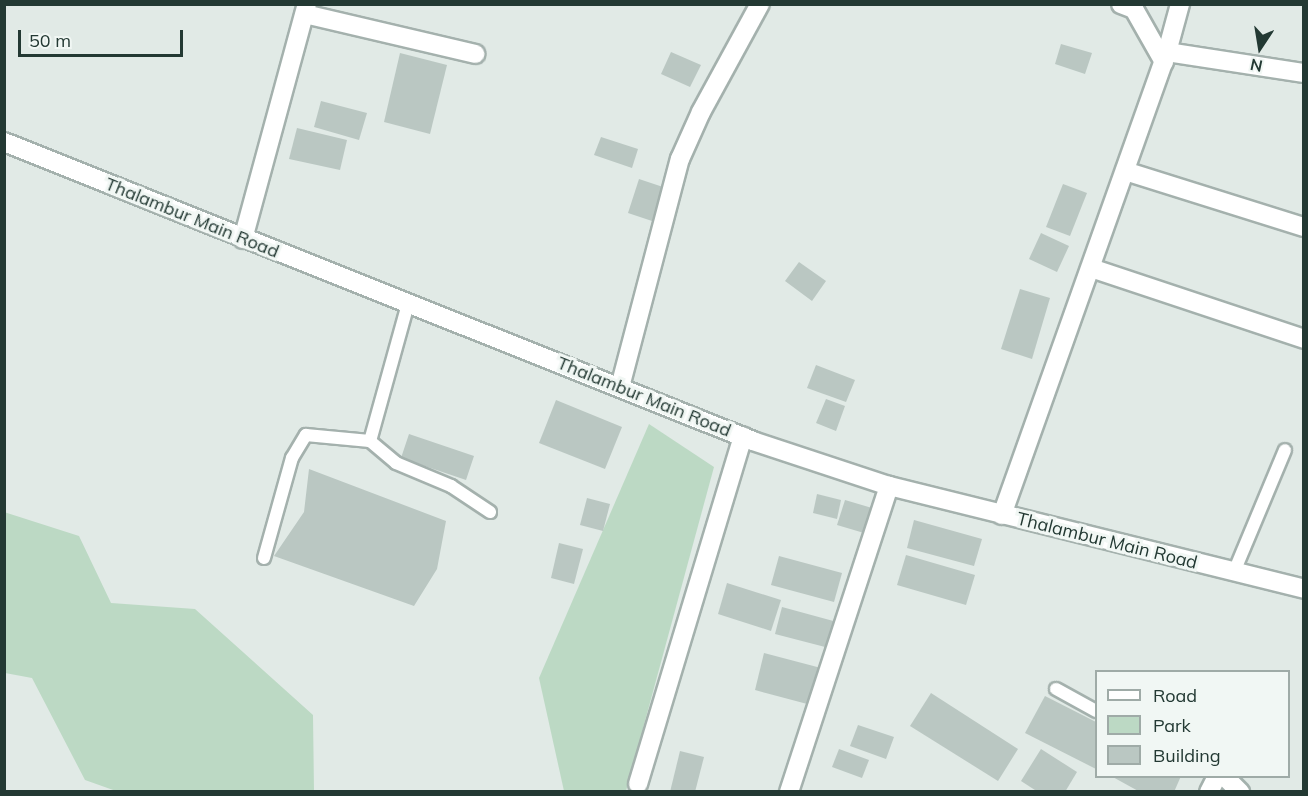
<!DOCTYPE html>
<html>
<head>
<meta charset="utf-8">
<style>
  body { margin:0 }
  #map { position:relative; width:1308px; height:796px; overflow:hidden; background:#e1eae6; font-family:Mulish,sans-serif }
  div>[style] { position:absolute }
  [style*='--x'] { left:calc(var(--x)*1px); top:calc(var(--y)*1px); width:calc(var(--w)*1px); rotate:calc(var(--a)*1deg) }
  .green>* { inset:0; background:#bcd9c4 }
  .building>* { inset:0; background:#bac7c2 }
  .roads { filter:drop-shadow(2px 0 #a4b1ad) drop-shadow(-2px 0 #a4b1ad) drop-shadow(0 2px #a4b1ad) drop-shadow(0 -2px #a4b1ad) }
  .lane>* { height:12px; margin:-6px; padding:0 6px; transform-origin:6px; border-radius:6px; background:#fff }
  .street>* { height:18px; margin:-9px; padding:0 9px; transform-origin:9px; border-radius:9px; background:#fff }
  .secondary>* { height:18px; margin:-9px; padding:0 9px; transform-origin:9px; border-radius:9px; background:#fff }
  span { translate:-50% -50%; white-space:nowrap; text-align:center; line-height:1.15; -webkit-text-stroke:6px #f1f7f4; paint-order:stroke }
  .street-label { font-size:18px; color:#233933 }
  .frame { position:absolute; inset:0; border:6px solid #233933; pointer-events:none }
  .legend { position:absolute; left:1095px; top:670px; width:195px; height:108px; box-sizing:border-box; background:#f1f7f4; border:2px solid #9faba7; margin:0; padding:8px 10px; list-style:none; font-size:18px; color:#233933 }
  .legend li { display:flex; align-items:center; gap:12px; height:30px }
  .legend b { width:30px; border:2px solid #9faba7 }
  .north { position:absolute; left:1230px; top:18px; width:60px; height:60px; -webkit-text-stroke:4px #f1f7f4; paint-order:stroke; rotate:192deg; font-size:16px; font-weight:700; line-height:24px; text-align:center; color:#233933 }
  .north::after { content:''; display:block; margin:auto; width:21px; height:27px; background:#233933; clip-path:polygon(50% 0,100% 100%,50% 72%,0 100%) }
  .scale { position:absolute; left:18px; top:30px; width:165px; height:27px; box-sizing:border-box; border:3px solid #233933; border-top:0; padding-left:8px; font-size:18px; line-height:21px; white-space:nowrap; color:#233933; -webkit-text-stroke:4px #f1f7f4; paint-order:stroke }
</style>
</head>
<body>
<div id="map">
  <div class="green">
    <i style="clip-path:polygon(649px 424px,714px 467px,626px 791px,564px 791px,539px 678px)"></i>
    <i style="clip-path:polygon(4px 512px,79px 536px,111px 603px,195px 609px,313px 715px,314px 791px,116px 791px,85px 780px,32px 678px,5px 673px)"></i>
  </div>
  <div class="building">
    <i style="clip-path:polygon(1061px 44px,1092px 53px,1085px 74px,1055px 64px)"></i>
    <i style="clip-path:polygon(671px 52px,701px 65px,690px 87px,661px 74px)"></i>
    <i style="clip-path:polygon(400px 53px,447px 65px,430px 134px,384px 122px)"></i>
    <i style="clip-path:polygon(321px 101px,367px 113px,359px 140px,314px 127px)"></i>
    <i style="clip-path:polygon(297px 128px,347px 140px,340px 170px,289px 159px)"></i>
    <i style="clip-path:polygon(601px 137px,638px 149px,632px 168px,594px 155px)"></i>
    <i style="clip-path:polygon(639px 179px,663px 187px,652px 221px,628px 213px)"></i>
    <i style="clip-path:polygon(1063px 184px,1087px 193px,1070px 236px,1046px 227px)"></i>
    <i style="clip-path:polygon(1041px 233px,1069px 246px,1057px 272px,1029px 259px)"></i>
    <i style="clip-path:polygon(799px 262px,826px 281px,812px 301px,785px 281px)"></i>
    <i style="clip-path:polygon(1020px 289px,1050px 298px,1032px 359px,1001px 349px)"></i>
    <i style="clip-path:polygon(816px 365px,855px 380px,846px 402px,807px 388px)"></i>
    <i style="clip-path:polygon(826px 399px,845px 406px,836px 431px,816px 423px)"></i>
    <i style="clip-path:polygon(556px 400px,622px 427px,605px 469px,539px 443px)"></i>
    <i style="clip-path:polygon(409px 434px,474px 456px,466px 480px,401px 458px)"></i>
    <i style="clip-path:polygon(309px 469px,446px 521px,437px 569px,414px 606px,274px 556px,304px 512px)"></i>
    <i style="clip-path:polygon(817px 494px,841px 500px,837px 519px,813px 513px)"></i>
    <i style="clip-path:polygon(587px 498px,610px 504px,603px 531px,580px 525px)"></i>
    <i style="clip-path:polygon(845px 500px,872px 508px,864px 533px,837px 525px)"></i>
    <i style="clip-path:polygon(914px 520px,982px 539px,974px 566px,907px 548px)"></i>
    <i style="clip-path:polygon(559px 543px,583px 549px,574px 584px,551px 578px)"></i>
    <i style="clip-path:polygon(906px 555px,975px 575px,966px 605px,897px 585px)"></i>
    <i style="clip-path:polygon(779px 556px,842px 573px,834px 602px,771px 585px)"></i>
    <i style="clip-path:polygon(727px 583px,781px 600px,771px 631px,718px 614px)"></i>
    <i style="clip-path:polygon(782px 607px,837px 622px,829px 648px,775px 634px)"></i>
    <i style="clip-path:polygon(764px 653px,821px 668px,811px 705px,755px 690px)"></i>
    <i style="clip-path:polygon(931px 693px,1018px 749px,998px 781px,910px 726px)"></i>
    <i style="clip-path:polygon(1045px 696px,1096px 722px,1096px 769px,1025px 733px)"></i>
    <i style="clip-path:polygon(858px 725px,894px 737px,886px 759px,850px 746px)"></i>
    <i style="clip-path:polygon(839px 749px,869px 760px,862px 778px,832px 767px)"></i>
    <i style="clip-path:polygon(1041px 749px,1077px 772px,1065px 792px,1038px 792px,1021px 781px)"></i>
    <i style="clip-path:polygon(680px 751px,704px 757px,695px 792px,670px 792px)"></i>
    <i style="clip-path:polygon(1111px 776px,1181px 776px,1174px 792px,1140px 792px)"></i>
  </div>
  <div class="roads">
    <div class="lane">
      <i style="--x:370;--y:441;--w:34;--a:40"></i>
      <i style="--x:396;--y:463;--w:60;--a:22.7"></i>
      <i style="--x:451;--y:486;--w:47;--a:33.7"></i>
      <i style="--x:264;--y:558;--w:104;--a:-74.4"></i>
      <i style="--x:292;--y:458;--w:27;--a:-59"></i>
      <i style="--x:306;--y:435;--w:64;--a:5.4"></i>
      <i style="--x:370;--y:441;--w:142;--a:-74.5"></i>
      <i style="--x:1234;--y:572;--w:132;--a:-67.3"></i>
      <i style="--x:1056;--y:689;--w:46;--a:28.8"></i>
    </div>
    <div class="street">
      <i style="--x:1121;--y:4;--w:14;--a:21"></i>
      <i style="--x:1134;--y:9;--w:61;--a:60.5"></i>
      <i style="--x:305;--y:14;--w:175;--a:13.2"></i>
      <i style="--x:1167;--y:52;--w:139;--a:8.7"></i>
      <i style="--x:1125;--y:171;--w:188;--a:17.4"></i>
      <i style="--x:243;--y:239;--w:244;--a:-74.8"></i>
      <i style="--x:1091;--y:268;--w:225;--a:18.4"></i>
      <i style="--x:620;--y:387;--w:236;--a:-75.3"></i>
      <i style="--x:680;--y:159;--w:51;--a:-65.9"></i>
      <i style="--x:701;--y:112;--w:123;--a:-61.4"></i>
      <i style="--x:1002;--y:515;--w:492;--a:-70.4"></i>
      <i style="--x:1167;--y:52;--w:50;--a:-74.8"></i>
      <i style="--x:1224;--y:776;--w:23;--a:45"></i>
      <i style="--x:638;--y:784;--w:363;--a:-73.2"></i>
      <i style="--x:789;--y:792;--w:322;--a:-71.9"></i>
      <i style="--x:1209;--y:792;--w:18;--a:-63"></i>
    </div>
    <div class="secondary">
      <i style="--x:4;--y:142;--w:806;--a:21.76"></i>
      <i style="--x:753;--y:441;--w:143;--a:18.3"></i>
      <i style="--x:889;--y:486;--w:428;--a:13.9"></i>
    </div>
  </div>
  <div class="street-label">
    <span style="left:192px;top:218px;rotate:22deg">Thalambur Main Road</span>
    <span style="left:644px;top:397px;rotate:22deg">Thalambur Main Road</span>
    <span style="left:1107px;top:541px;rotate:14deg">Thalambur Main Road</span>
  </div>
  <div class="frame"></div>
  <ul class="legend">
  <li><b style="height:8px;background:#fff"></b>Road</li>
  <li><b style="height:16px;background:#bcd9c4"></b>Park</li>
  <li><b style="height:16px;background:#bac7c2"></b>Building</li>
  </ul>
  <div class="north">N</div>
  <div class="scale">50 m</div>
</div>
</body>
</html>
